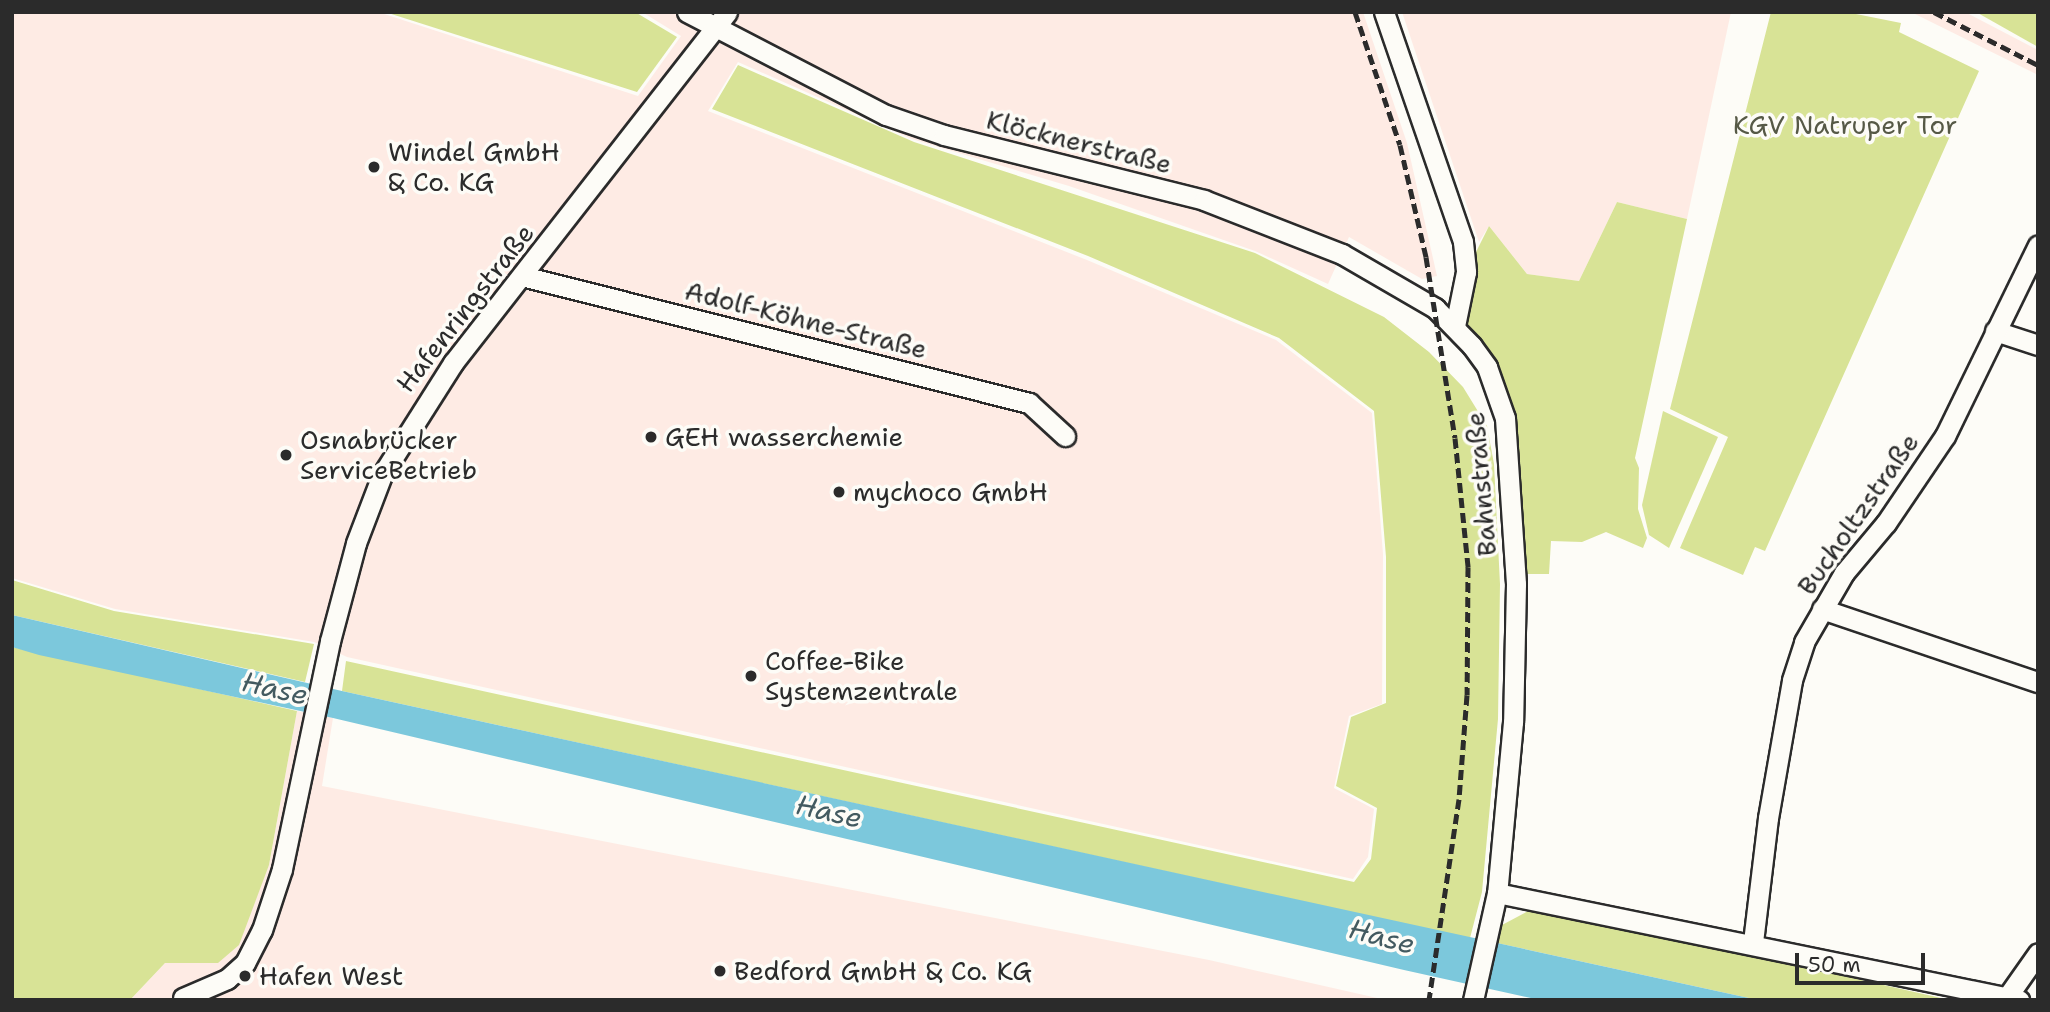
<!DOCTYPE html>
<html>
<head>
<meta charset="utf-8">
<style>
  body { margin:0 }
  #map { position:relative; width:2050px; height:1012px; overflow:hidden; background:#fdfcf7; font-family:"Shantell Sans",sans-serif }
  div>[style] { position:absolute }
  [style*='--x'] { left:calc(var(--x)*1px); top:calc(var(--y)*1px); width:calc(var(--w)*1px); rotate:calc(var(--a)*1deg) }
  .built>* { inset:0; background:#feebe4 }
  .green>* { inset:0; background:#d8e396 }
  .water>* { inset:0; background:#7cc8dc }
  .roads { filter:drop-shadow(2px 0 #2b2b2b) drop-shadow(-2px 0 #2b2b2b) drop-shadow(0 2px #2b2b2b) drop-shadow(0 -2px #2b2b2b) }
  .street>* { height:19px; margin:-9.5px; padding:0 9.5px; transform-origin:9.5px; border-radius:9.5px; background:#fdfcf7 }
  .rail>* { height:5px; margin-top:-2.5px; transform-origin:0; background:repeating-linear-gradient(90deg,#2b2b2b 0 10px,transparent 0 15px) }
  .dots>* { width:19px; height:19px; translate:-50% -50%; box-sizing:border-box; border:4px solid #fdfcf7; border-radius:50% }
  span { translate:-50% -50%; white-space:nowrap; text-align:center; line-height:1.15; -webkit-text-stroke:7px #fdfcf7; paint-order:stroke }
  .park-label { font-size:26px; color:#565946 }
  .street-label { font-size:26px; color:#2b2b2b }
  .poi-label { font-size:26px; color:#2b2b2b }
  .left { translate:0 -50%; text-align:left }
  .water-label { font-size:28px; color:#435a60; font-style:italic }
  .frame { position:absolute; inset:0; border:14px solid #2b2b2b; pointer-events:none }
  .scale { position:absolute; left:1795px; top:953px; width:130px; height:32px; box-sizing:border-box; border:4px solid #2b2b2b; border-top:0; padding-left:9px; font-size:21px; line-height:24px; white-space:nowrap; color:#2b2b2b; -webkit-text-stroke:5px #fdfcf7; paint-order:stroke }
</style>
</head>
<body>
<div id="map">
  <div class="built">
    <i style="clip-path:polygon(12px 12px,378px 12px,638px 96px,681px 36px,642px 12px,1363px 12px,1407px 143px,1437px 276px,1422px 279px,1349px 237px,1328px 284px,1255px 251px,1069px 186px,912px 139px,738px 62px,708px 111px,1087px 260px,1276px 340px,1372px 413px,1383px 554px,1382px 704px,1349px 716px,1334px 788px,1374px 809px,1368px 857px,1353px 879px,347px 657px,314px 642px,115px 609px,12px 578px)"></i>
    <i style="clip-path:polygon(1402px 12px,1731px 12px,1687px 219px,1617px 202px,1579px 281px,1527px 274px,1489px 226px,1479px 242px)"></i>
    <i style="clip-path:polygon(1911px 12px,1965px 12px,2038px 50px,2038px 75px)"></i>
    <i style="clip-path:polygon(297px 711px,333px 718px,322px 786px,1209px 960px,1386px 1000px,130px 1000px,165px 963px,218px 963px,269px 865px)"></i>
  </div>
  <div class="green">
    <i style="clip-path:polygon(385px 12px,635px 12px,677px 37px,637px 92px)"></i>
    <i style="clip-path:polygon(1771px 12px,1846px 12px,1901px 23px,1899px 32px,1979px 71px,1765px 551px,1755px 547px,1743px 575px,1680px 548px,1728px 437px,1670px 409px)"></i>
    <i style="clip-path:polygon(1976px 12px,2038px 12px,2038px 47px)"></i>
    <i style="clip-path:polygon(738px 65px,914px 142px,1255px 253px,1384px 317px,1429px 352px,1463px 387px,1487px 426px,1494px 464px,1500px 584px,1498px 719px,1482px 892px,1470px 938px,342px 691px,346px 661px,1354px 882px,1371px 859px,1377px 808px,1336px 786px,1351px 717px,1386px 703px,1386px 557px,1374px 411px,1279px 338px,1088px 256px,712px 109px)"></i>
    <i style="clip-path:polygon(1617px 202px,1687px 219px,1635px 458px,1639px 468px,1638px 509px,1647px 538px,1643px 548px,1606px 532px,1582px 542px,1551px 541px,1549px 574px,1516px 574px,1505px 418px,1455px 326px,1466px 272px,1489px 226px,1527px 274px,1579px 281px)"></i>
    <i style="clip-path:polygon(1663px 411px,1718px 437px,1669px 548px,1649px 535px,1642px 505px)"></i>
    <i style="clip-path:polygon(12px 580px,114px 611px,314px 644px,305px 682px,12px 615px)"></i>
    <i style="clip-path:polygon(12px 647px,297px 711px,269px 865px,239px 945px,218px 963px,165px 963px,130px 1000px,12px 1000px)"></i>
    <i style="clip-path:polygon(1530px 910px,1750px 955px,1950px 1000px,1758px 1000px,1497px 943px,1502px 925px)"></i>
  </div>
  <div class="water">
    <i style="clip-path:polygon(12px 615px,342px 691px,1758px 1000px,1540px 1000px,1404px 970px,333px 718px,39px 655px,12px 647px)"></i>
  </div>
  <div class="roads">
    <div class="street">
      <i style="--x:687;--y:12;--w:224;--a:27.4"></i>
      <i style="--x:886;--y:115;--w:61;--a:19"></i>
      <i style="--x:944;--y:135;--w:268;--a:14"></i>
      <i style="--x:1204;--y:200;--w:148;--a:21.4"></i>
      <i style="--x:1342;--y:254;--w:108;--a:30.1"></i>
      <i style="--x:1435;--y:308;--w:53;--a:45.8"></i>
      <i style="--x:1472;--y:346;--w:26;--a:54"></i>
      <i style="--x:1487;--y:367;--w:54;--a:70.6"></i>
      <i style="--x:1505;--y:418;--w:166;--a:86.2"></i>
      <i style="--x:1516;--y:584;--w:138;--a:91.2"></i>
      <i style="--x:1513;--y:722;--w:172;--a:95.3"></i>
      <i style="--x:1497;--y:893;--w:110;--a:102.6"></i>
      <i style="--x:1384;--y:12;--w:243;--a:71"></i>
      <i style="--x:1463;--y:242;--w:30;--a:84"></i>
      <i style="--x:1466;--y:272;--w:55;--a:101.5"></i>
      <i style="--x:522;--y:276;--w:523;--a:14.06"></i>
      <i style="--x:1029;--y:403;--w:49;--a:42.5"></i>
      <i style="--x:1995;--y:331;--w:45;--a:18"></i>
      <i style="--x:1822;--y:609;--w:228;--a:18.7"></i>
      <i style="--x:1497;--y:893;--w:533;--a:11.58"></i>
      <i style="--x:1753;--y:942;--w:125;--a:-83.1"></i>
      <i style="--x:1768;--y:818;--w:140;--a:-80.1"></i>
      <i style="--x:1792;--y:680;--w:40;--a:-72"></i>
      <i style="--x:1804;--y:642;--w:80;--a:-59.9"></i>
      <i style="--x:1844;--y:573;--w:65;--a:-50"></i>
      <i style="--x:1886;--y:523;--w:105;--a:-55.9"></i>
      <i style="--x:1945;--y:436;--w:212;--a:-64"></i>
      <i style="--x:183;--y:998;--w:48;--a:-23.4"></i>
      <i style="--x:227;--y:979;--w:24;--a:-42"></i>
      <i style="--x:245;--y:963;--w:37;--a:-63"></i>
      <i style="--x:262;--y:930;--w:64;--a:-71.8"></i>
      <i style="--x:282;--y:869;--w:233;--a:-78.1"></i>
      <i style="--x:330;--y:641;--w:101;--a:-75.1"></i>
      <i style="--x:356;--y:543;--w:73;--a:-69.1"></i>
      <i style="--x:382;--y:475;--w:133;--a:-57.6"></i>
      <i style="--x:453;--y:363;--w:445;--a:-52"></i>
      <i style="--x:2005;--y:1000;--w:57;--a:-54.9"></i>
    </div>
  </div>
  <div class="rail">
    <i style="--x:1355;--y:12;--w:140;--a:71.3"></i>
    <i style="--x:1400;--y:145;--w:115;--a:76.9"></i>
    <i style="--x:1426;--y:257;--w:183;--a:80.9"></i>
    <i style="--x:1455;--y:438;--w:130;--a:84.2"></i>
    <i style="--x:1468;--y:567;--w:128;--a:90.4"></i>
    <i style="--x:1467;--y:695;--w:104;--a:94.4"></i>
    <i style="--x:1459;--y:799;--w:203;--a:98.5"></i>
    <i style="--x:1934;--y:12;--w:117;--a:27"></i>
  </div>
  <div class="dots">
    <i style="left:374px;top:167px;background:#2b2b2b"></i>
    <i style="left:651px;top:437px;background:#2b2b2b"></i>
    <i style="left:286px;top:455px;background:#2b2b2b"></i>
    <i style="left:839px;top:492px;background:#2b2b2b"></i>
    <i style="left:751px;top:676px;background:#2b2b2b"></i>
    <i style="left:720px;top:971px;background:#2b2b2b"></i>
    <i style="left:245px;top:976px;background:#2b2b2b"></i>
  </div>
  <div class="park-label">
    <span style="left:1845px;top:125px">KGV Natruper Tor</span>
  </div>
  <div class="street-label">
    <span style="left:1079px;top:142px;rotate:14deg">Klöcknerstraße</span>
    <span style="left:465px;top:308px;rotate:-52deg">Hafenringstraße</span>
    <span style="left:806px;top:320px;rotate:14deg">Adolf-Köhne-Straße</span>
    <span style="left:1481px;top:484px;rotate:-95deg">Bahnstraße</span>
    <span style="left:1858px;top:514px;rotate:-55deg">Bucholtzstraße</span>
  </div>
  <div class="poi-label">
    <span class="left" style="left:388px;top:167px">Windel GmbH<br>&amp; Co. KG</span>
    <span class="left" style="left:665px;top:437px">GEH wasserchemie</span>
    <span class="left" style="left:300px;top:455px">Osnabrücker<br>ServiceBetrieb</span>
    <span class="left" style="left:853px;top:492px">mychoco GmbH</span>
    <span class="left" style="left:765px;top:676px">Coffee-Bike<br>Systemzentrale</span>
    <span class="left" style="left:734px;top:971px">Bedford GmbH &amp; Co. KG</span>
    <span class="left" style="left:259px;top:976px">Hafen West</span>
  </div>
  <div class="water-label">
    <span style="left:275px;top:688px;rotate:13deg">Hase</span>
    <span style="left:829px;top:811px;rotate:13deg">Hase</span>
    <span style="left:1382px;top:936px;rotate:15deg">Hase</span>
  </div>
  <div class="frame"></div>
  <div class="scale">50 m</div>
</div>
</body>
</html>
